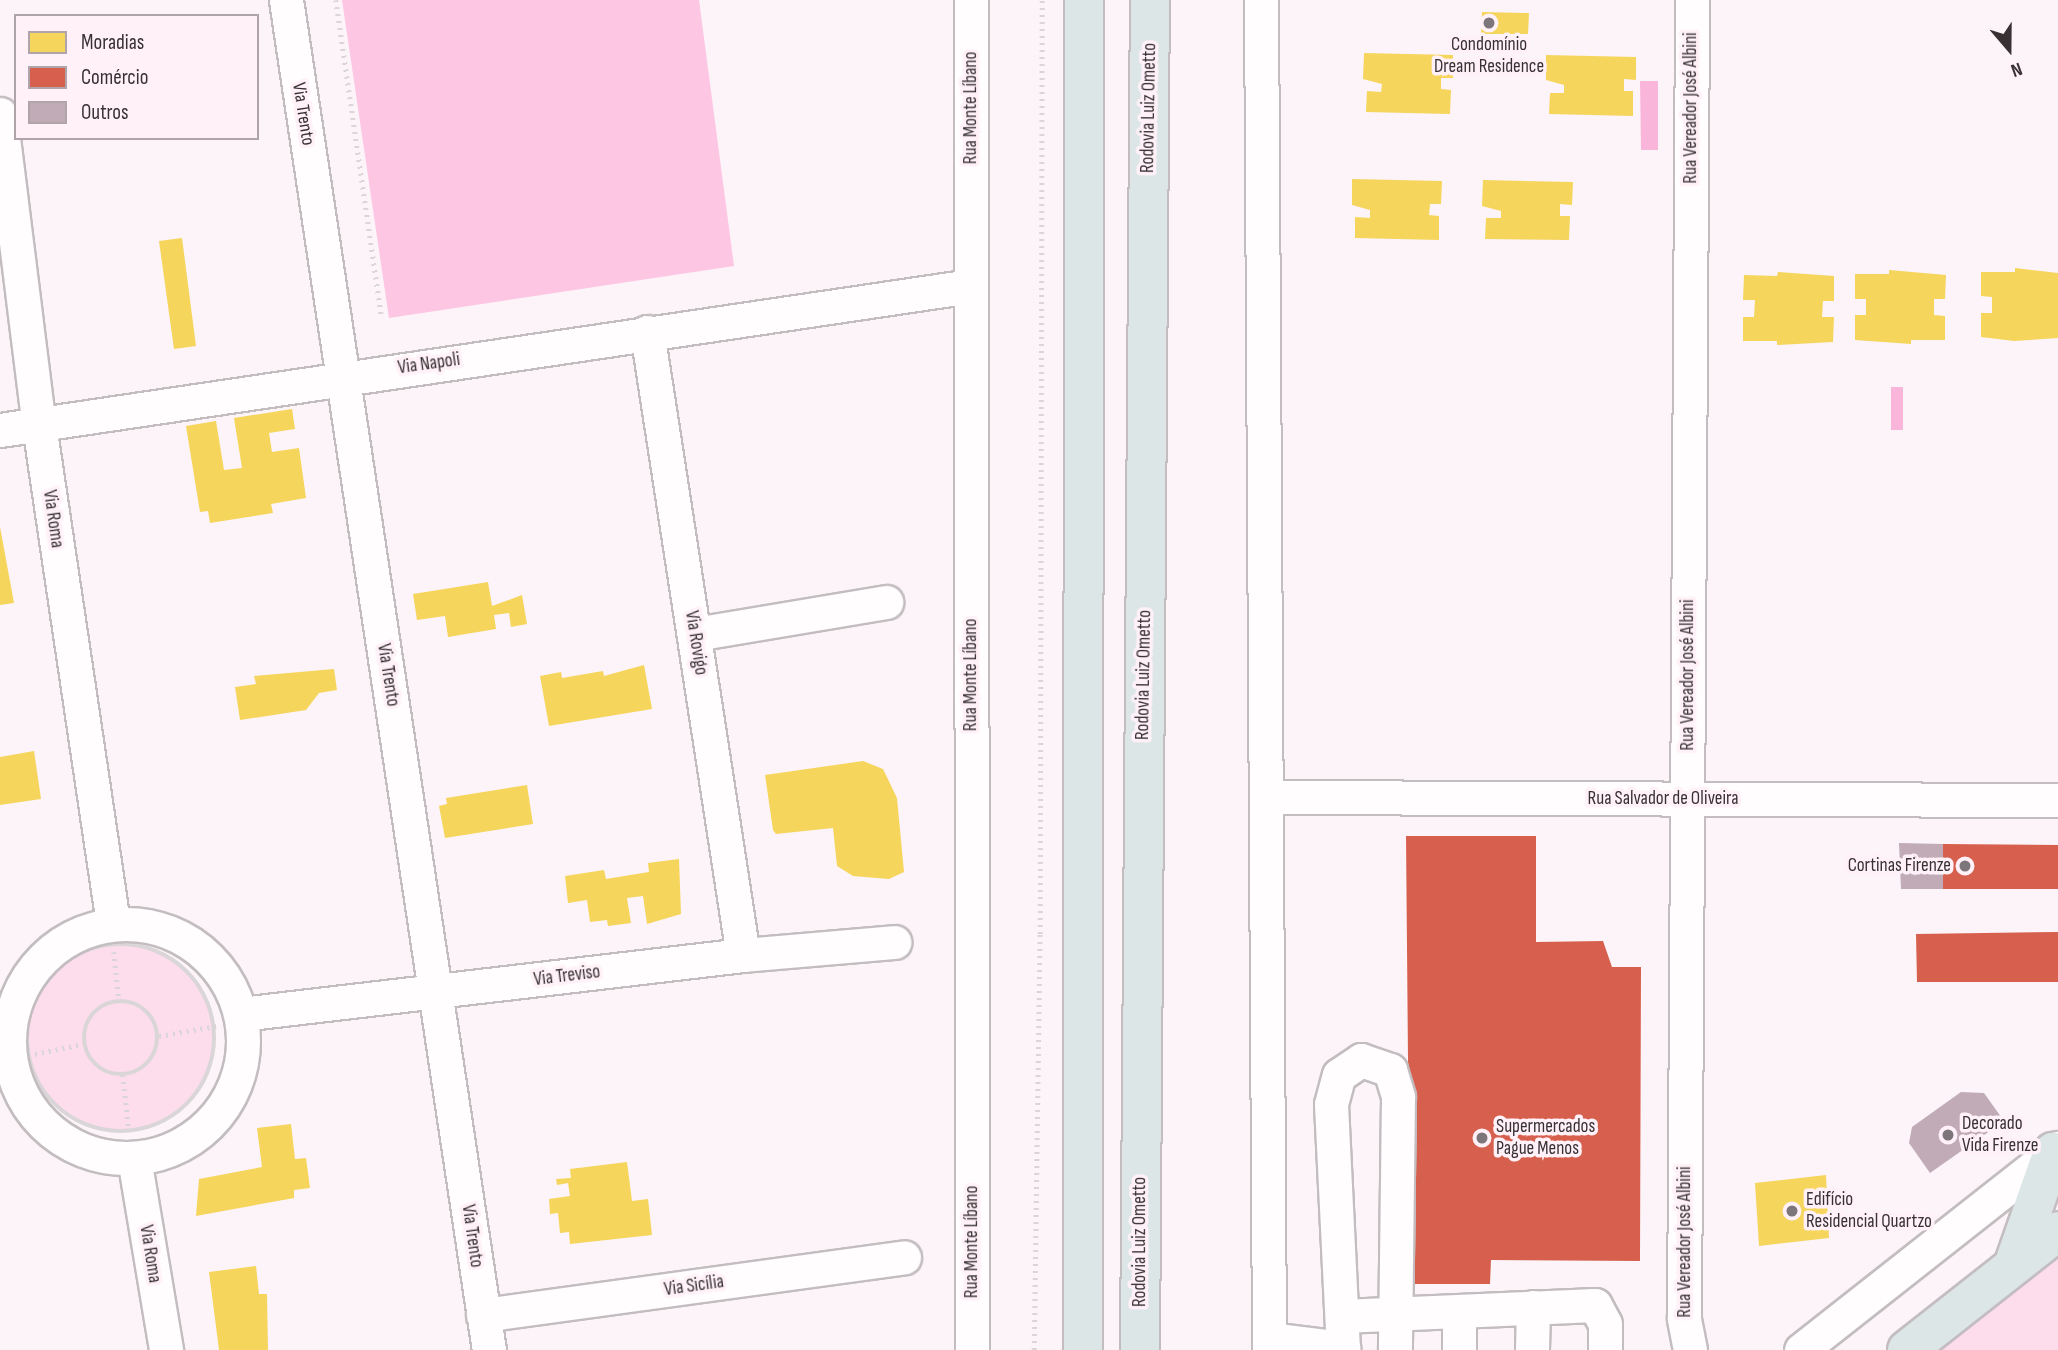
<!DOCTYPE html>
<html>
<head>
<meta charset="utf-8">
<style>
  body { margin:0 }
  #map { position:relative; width:2058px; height:1350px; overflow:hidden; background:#fcf4f8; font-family:"Sofia Sans Condensed",sans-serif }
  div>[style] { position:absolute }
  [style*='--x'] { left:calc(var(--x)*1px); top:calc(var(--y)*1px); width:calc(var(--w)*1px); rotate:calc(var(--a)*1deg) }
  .green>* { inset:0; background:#fddcec }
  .round { border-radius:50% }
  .forest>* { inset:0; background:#fdc6e3 }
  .water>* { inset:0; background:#f9b6da }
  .homes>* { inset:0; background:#f6d55c }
  .shops>* { inset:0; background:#d6604d }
  .building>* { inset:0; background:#c0abb7 }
  .path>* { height:4.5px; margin-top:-2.25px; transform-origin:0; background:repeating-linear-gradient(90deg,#dad6d8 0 2px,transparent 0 7px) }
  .path>.ring { margin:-2.25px; padding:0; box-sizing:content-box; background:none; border:4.5px solid #dad6d8; border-radius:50% }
  .roads { filter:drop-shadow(2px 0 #c3bdc0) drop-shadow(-2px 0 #c3bdc0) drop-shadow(0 2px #c3bdc0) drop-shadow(0 -2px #c3bdc0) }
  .minor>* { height:33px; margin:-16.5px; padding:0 16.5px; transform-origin:16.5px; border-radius:16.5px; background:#fffdfe }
  .minor>.ring { margin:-16.5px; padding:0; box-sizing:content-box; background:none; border:33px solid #fffdfe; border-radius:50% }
  .major>* { height:38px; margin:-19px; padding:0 19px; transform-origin:19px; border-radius:19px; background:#dce6e7 }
  .dots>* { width:19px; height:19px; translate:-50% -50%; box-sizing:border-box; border:4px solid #fff1f7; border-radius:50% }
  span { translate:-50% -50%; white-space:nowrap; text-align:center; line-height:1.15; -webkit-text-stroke:7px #fff1f7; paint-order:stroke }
  .poi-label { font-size:19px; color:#373134 }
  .right { translate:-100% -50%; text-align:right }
  .left { translate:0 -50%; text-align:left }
  .street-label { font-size:19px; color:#373134 }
  .legend { position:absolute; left:14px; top:14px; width:245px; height:126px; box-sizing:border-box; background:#fff1f7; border:2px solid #afa4a9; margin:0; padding:9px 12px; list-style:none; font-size:21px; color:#373134 }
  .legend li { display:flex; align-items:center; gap:14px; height:35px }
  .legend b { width:35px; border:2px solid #afa4a9 }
  .north { position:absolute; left:1974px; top:14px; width:70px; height:70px; -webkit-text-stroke:5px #fff1f7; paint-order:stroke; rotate:160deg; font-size:19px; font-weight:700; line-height:28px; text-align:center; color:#373134 }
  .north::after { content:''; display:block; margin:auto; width:24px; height:32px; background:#373134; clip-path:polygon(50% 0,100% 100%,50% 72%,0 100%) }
</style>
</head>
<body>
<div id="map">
  <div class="green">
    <i class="round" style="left:27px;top:944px;width:188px;height:188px"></i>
    <i style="clip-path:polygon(2058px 1252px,2058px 1350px,1932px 1350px)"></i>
  </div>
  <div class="forest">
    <i style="clip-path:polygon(342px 0,699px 0,734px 266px,389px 318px)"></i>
  </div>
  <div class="water">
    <i style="clip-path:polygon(1640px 81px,1658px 81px,1658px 150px,1641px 150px)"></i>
    <i style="clip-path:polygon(1891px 387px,1903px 387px,1903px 430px,1891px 430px)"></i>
  </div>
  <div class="homes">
    <i style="clip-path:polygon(1482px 12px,1529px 13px,1528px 34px,1481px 34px)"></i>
    <i style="clip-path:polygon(1364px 53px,1453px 55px,1453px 78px,1441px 78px,1441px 89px,1451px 90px,1450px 114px,1366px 112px,1367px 91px,1381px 92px,1382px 84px,1363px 79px)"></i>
    <i style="clip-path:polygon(1546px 55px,1636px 57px,1636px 80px,1624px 79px,1624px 91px,1633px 91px,1633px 116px,1549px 114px,1550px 93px,1564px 93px,1564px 85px,1546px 80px)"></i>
    <i style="clip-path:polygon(1352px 179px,1442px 181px,1441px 204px,1430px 204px,1429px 215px,1439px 216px,1439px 240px,1355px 238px,1355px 217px,1370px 218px,1370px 210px,1352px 205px)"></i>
    <i style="clip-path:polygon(1483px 180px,1573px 182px,1572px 205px,1560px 204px,1560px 216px,1570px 216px,1569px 240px,1485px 239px,1486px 218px,1501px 218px,1501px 211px,1482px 206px)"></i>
    <i style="clip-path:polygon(182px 238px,196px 346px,174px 349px,159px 241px)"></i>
    <i style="clip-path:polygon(2015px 268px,2058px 273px,2058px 338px,2014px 341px,1981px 337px,1981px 313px,1992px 313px,1992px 297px,1981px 296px,1981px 272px,2015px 272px)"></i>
    <i style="clip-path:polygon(1889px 270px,1946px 275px,1945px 299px,1934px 299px,1934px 315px,1945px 316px,1945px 340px,1911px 340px,1911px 344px,1855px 340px,1855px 315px,1866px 315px,1866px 299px,1855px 299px,1855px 274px,1889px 274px)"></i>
    <i style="clip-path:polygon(1778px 272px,1834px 276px,1834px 301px,1823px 301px,1822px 317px,1834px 317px,1833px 342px,1777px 345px,1777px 341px,1743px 341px,1743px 317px,1754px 317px,1755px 300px,1743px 300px,1744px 275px,1777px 276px)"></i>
    <i style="clip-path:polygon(292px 409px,295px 429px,269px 433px,272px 452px,299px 448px,306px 498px,271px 504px,273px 513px,210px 523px,208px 511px,200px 512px,186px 426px,216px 421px,224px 470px,242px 468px,234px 418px)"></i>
    <i style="clip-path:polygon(0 527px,14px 603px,0 605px)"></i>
    <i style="clip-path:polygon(488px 582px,492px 606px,522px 595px,527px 624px,511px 627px,509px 613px,494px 615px,496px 629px,448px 637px,445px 616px,417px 620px,413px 594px)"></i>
    <i style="clip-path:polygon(644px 665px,652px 709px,549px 726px,540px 676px,561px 672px,562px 678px,603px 671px,604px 676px)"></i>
    <i style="clip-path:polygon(334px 669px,337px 690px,319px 693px,306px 710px,240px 720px,235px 687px,256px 684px,254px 676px)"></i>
    <i style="clip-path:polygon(34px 751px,41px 799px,0 805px,0 757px)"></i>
    <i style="clip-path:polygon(863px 761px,883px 769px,897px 798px,904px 872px,889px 879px,853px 876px,837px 866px,833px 828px,776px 834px,773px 830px,765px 775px)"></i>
    <i style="clip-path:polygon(527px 785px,533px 824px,445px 838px,439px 806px,447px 804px,446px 798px)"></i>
    <i style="clip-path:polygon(679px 859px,681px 914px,647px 924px,643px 896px,627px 898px,631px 923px,608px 926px,607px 920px,590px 922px,587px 900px,568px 903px,565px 876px,604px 870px,606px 879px,649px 872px,648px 863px)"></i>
    <i style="clip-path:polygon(291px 1124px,295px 1159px,306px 1158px,310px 1188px,294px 1190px,294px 1198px,196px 1216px,199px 1179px,262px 1167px,257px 1128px)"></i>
    <i style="clip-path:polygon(627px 1162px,632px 1201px,648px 1199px,652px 1235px,570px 1244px,569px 1232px,560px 1233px,558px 1213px,550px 1214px,549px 1199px,570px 1196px,568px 1183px,557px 1185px,556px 1179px,571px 1178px,570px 1169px)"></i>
    <i style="clip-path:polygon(1826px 1175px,1829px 1238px,1759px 1246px,1755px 1183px)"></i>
    <i style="clip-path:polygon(256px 1266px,259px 1294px,267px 1294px,268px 1350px,219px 1350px,209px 1272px)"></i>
  </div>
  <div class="shops">
    <i style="clip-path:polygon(1406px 836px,1536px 836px,1536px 942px,1603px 941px,1612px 967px,1641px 967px,1640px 1261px,1491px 1260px,1490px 1284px,1410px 1284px)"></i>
    <i style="clip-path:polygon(1943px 844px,2058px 845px,2058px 889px,1943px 889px)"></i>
    <i style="clip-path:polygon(2058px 932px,2058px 982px,1917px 982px,1916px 934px)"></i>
  </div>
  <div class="building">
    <i style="clip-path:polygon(1899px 843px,1943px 844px,1943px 889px,1901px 889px)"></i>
    <i style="clip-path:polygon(1961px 1092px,1984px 1093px,2004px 1121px,1930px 1173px,1909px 1143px,1912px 1127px)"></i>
  </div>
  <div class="path">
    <i style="--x:336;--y:0;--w:317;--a:81.8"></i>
    <i class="ring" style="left:27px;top:944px;width:183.5px;height:183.5px"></i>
    <i style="--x:114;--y:952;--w:48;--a:84.1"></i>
    <i class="ring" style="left:84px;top:1001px;width:69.5px;height:69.5px"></i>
    <i style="--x:159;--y:1036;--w:58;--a:-10"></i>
    <i style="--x:28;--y:1055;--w:57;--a:-11.1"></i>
    <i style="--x:123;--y:1075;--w:55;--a:83.8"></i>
    <i style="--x:1034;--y:1350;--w:416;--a:-89.2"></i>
    <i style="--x:1040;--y:934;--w:934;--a:-89.88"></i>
  </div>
  <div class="roads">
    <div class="minor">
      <i style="--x:286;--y:0;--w:1365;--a:81.45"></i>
      <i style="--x:971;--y:0;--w:1350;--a:89.96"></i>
      <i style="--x:1261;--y:0;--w:1350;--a:89.66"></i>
      <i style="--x:0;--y:114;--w:313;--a:82.9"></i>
      <i style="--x:39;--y:425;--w:503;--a:81.55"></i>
      <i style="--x:647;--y:332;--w:630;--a:81.24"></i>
      <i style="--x:0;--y:430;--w:981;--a:-8.44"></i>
      <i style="--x:695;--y:634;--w:194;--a:-9.5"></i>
      <i style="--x:1268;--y:797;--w:790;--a:0.22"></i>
      <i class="ring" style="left:9px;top:924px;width:201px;height:201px"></i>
      <i style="--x:241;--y:1014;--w:505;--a:-6.7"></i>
      <i style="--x:743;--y:955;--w:152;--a:-4.9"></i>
      <i style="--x:134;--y:1158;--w:195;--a:80.5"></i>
      <i style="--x:483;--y:1315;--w:425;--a:-7.8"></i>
      <i style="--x:1342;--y:1316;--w:253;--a:-2.5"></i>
      <i style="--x:1595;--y:1305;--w:21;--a:62"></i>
      <i style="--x:1605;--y:1324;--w:26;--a:90"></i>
      <i style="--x:1269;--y:1339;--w:75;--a:6.9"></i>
      <i style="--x:1343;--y:1350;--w:246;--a:-92.8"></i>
      <i style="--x:1331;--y:1104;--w:30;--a:-75"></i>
      <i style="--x:1339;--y:1075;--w:27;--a:-34"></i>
      <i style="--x:1361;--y:1060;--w:31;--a:19"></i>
      <i style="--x:1390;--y:1070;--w:28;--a:73"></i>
      <i style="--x:1398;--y:1097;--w:253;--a:90.7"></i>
      <i style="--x:1459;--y:1350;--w:39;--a:-90"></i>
      <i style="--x:1532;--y:1350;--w:43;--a:-88.7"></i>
      <i style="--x:1690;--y:1350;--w:33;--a:-101"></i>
      <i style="--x:1684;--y:1318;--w:1318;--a:-89.65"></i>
      <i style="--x:1801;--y:1350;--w:327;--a:-38.2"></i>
    </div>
    <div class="major">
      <i style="--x:2013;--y:1266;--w:121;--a:-70.7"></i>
      <i style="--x:1083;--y:1350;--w:1350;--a:-89.96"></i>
      <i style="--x:1140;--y:1350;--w:1350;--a:-89.58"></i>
      <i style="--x:1907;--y:1350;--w:192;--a:-38.2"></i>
    </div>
  </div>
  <div class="dots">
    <i style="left:1489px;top:23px;background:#7c7579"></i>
    <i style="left:1965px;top:866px;background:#7c7579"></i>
    <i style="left:1948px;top:1135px;background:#7c7579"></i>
    <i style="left:1482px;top:1138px;background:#7c7579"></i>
    <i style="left:1792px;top:1211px;background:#7c7579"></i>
  </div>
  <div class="poi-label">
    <span style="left:1489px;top:56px">Condomínio<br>Dream Residence</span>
    <span class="right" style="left:1951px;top:866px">Cortinas Firenze</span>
    <span class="left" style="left:1962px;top:1135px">Decorado<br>Vida Firenze</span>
    <span class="left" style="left:1496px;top:1138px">Supermercados<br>Pague Menos</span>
    <span class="left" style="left:1806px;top:1211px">Edifício<br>Residencial Quartzo</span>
  </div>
  <div class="street-label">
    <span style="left:971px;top:108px;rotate:-90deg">Rua Monte Líbano</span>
    <span style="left:1149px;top:108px;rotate:-89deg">Rodovia Luiz Ometto</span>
    <span style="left:1691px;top:108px;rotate:-90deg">Rua Vereador José Albini</span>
    <span style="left:303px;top:114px;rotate:81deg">Via Trento</span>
    <span style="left:429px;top:364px;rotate:-8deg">Via Napoli</span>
    <span style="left:53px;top:519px;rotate:82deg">Via Roma</span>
    <span style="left:696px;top:643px;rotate:81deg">Via Rovigo</span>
    <span style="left:388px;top:675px;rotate:81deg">Via Trento</span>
    <span style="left:971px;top:675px;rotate:-90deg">Rua Monte Líbano</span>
    <span style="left:1144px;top:675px;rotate:-89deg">Rodovia Luiz Ometto</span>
    <span style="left:1688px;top:675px;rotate:-90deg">Rua Vereador José Albini</span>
    <span style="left:1663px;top:799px">Rua Salvador de Oliveira</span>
    <span style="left:567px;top:976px;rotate:-7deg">Via Treviso</span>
    <span style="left:472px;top:1236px;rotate:82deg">Via Trento</span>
    <span style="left:972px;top:1242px;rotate:-90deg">Rua Monte Líbano</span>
    <span style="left:1140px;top:1242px;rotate:-90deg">Rodovia Luiz Ometto</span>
    <span style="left:1685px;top:1242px;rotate:-90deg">Rua Vereador José Albini</span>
    <span style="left:150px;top:1254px;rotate:81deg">Via Roma</span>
    <span style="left:694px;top:1286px;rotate:-8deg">Via Sicília</span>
  </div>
  <ul class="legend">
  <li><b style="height:19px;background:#f6d55c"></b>Moradias</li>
  <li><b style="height:19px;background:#d6604d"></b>Comércio</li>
  <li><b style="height:19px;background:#c0abb7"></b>Outros</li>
  </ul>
  <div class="north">N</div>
</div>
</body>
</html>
